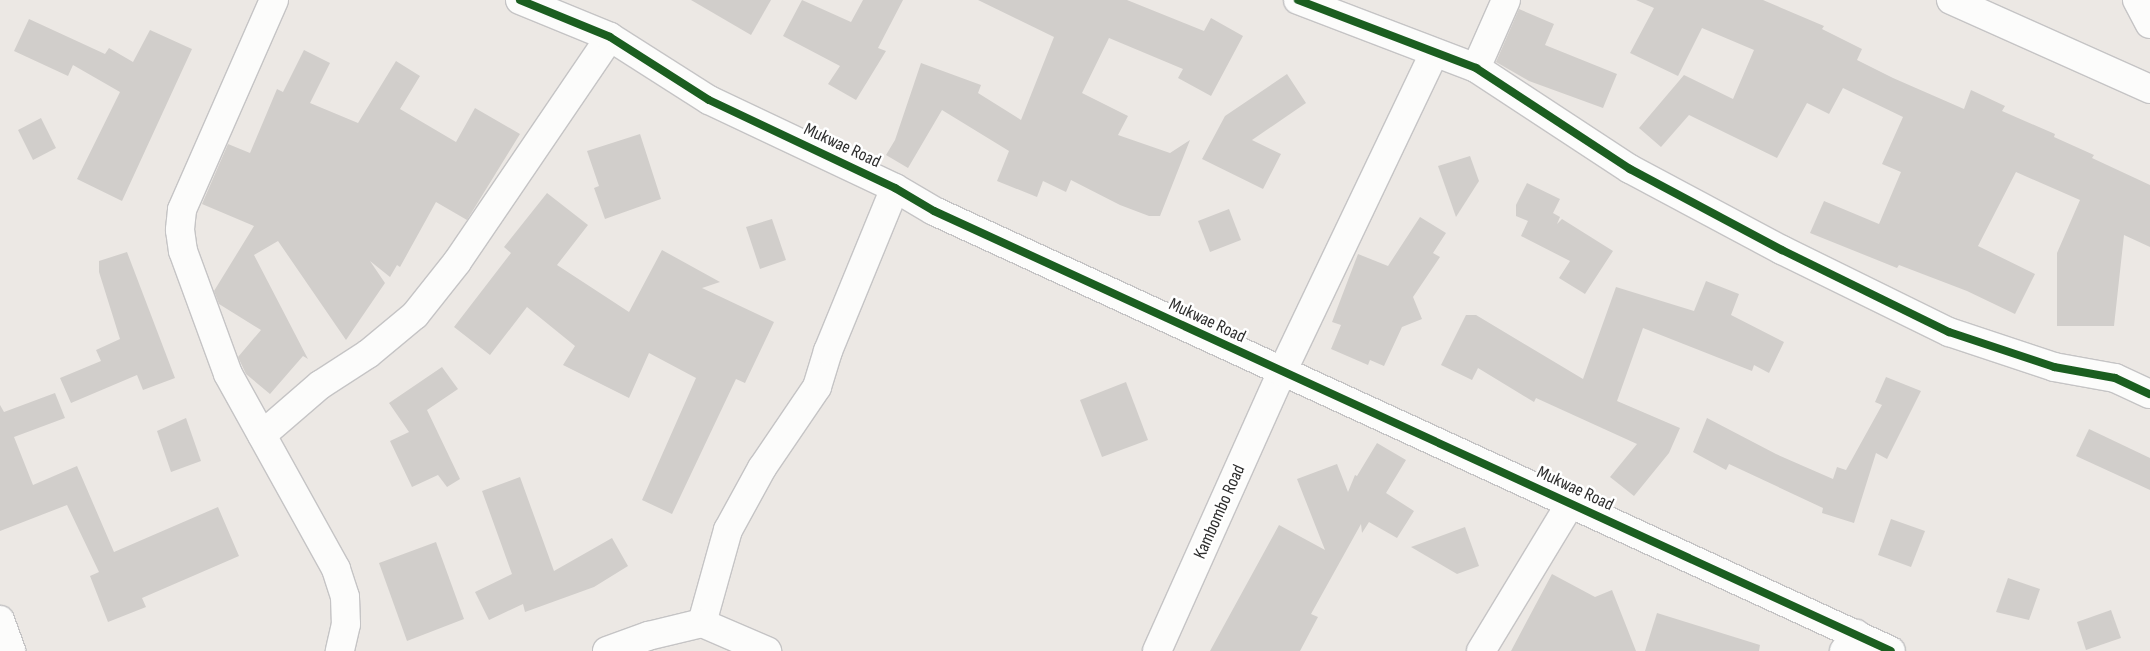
<!DOCTYPE html>
<html>
<head>
<meta charset="utf-8">
<style>
  body { margin:0 }
  #map { position:relative; width:2150px; height:651px; overflow:hidden; background:#ece8e4; font-family:"Sofia Sans Condensed",sans-serif }
  div>[style] { position:absolute }
  [style*='--x'] { left:calc(var(--x)*1px); top:calc(var(--y)*1px); width:calc(var(--w)*1px); rotate:calc(var(--a)*1deg) }
  .building>* { inset:0; background:#d1cecb }
  .roads { filter:drop-shadow(1px 0 #c5c4c5) drop-shadow(-1px 0 #c5c4c5) drop-shadow(0 1px #c5c4c5) drop-shadow(0 -1px #c5c4c5) }
  .street>* { height:28px; margin:-14px; padding:0 14px; transform-origin:14px; border-radius:14px; background:#fcfcfb }
  .secondary>* { height:28px; margin:-14px; padding:0 14px; transform-origin:14px; border-radius:14px; background:#fcfcfb }
  .cycleway>* { height:8px; margin:-4px; padding:0 4px; transform-origin:4px; border-radius:4px; background:#1b5e20 }
  span { translate:-50% -50%; white-space:nowrap; text-align:center; line-height:1.15; -webkit-text-stroke:5px #fff; paint-order:stroke }
  .street-label { font-size:18px; color:#2e2e2e }
</style>
</head>
<body>
<div id="map">
  <div class="building">
    <i style="clip-path:polygon(691px 0,771px 0,751px 35px)"></i>
    <i style="clip-path:polygon(802px 0,851px 22px,863px 0,903px 0,878px 48px,886px 51px,856px 100px,828px 84px,840px 66px,783px 36px)"></i>
    <i style="clip-path:polygon(978px 0,1127px 0,1204px 31px,1211px 18px,1243px 36px,1211px 96px,1178px 78px,1183px 69px,1109px 38px,1082px 93px,1128px 116px,1118px 135px,1170px 153px,1190px 140px,1160px 216px,1149px 216px,1120px 205px,1071px 180px,1066px 192px,1043px 181px,1037px 197px,997px 181px,1009px 151px,942px 110px,908px 168px,886px 155px,895px 140px,921px 63px,981px 85px,978px 93px,1021px 120px,1054px 37px)"></i>
    <i style="clip-path:polygon(1636px 0,1763px 0,1824px 26px,1822px 29px,1862px 49px,1857px 60px,1893px 78px,1964px 109px,1971px 90px,2005px 106px,2002px 111px,2055px 134px,2054px 137px,2094px 155px,2092px 158px,2150px 185px,2150px 247px,2124px 235px,2114px 326px,2057px 326px,2057px 253px,2080px 200px,2016px 172px,1978px 246px,2035px 274px,2015px 314px,1967px 291px,1899px 265px,1897px 268px,1810px 233px,1824px 201px,1879px 224px,1901px 172px,1882px 164px,1903px 117px,1843px 88px,1829px 114px,1807px 103px,1777px 158px,1689px 115px,1661px 147px,1639px 128px,1684px 75px,1733px 99px,1754px 50px,1702px 28px,1678px 76px,1630px 53px,1654px 8px)"></i>
    <i style="clip-path:polygon(1519px 9px,1554px 24px,1545px 45px,1617px 74px,1603px 108px,1529px 81px,1496px 62px)"></i>
    <i style="clip-path:polygon(29px 19px,105px 54px,109px 48px,133px 62px,150px 30px,192px 49px,122px 201px,77px 179px,120px 92px,73px 65px,68px 76px,14px 51px)"></i>
    <i style="clip-path:polygon(304px 50px,330px 63px,310px 103px,358px 123px,396px 61px,420px 76px,400px 109px,456px 142px,475px 108px,520px 134px,467px 220px,436px 202px,400px 267px,397px 265px,390px 277px,370px 261px,385px 283px,346px 340px,278px 241px,254px 255px,308px 359px,303px 356px,270px 394px,246px 374px,238px 357px,261px 330px,219px 304px,214px 291px,254px 226px,202px 204px,228px 144px,250px 153px,277px 89px,283px 92px)"></i>
    <i style="clip-path:polygon(1287px 74px,1306px 103px,1252px 140px,1281px 154px,1263px 189px,1202px 159px,1225px 116px)"></i>
    <i style="clip-path:polygon(41px 118px,56px 148px,33px 160px,18px 130px)"></i>
    <i style="clip-path:polygon(640px 134px,661px 199px,605px 219px,594px 188px,599px 186px,587px 151px)"></i>
    <i style="clip-path:polygon(1470px 156px,1479px 181px,1456px 217px,1438px 166px)"></i>
    <i style="clip-path:polygon(1527px 183px,1560px 199px,1553px 213px,1560px 217px,1557px 224px,1562px 219px,1613px 251px,1585px 294px,1559px 278px,1570px 261px,1521px 236px,1528px 221px,1516px 216px,1516px 205px)"></i>
    <i style="clip-path:polygon(547px 193px,588px 225px,557px 265px,629px 312px,662px 250px,720px 282px,702px 288px,774px 322px,745px 383px,736px 379px,672px 514px,642px 500px,696px 378px,649px 353px,629px 398px,563px 365px,575px 346px,527px 307px,490px 355px,454px 327px,511px 253px,504px 247px)"></i>
    <i style="clip-path:polygon(1229px 209px,1241px 240px,1210px 252px,1198px 221px)"></i>
    <i style="clip-path:polygon(1420px 217px,1446px 233px,1433px 253px,1440px 257px,1413px 297px,1422px 319px,1402px 327px,1384px 366px,1370px 360px,1368px 365px,1331px 349px,1341px 325px,1332px 322px,1358px 254px,1388px 266px)"></i>
    <i style="clip-path:polygon(772px 219px,786px 260px,760px 269px,746px 227px)"></i>
    <i style="clip-path:polygon(127px 252px,175px 378px,143px 390px,137px 375px,71px 403px,60px 378px,101px 361px,96px 350px,120px 339px,99px 272px,99px 261px)"></i>
    <i style="clip-path:polygon(1706px 281px,1739px 294px,1731px 315px,1784px 342px,1769px 373px,1754px 365px,1752px 371px,1643px 328px,1617px 401px,1680px 428px,1669px 453px,1634px 496px,1610px 477px,1637px 444px,1536px 398px,1534px 402px,1478px 368px,1472px 380px,1441px 365px,1466px 315px,1476px 315px,1583px 379px,1616px 287px,1694px 311px)"></i>
    <i style="clip-path:polygon(442px 367px,458px 389px,427px 410px,460px 479px,447px 487px,438px 475px,412px 487px,390px 441px,409px 432px,389px 403px)"></i>
    <i style="clip-path:polygon(1886px 377px,1921px 391px,1887px 459px,1876px 453px,1854px 523px,1822px 513px,1823px 508px,1729px 464px,1726px 470px,1693px 452px,1707px 418px,1776px 454px,1833px 479px,1837px 467px,1846px 470px,1882px 405px,1875px 402px)"></i>
    <i style="clip-path:polygon(1126px 382px,1148px 440px,1102px 457px,1080px 400px)"></i>
    <i style="clip-path:polygon(55px 393px,65px 418px,14px 437px,33px 485px,77px 466px,114px 552px,218px 507px,239px 556px,142px 598px,146px 607px,108px 622px,90px 576px,99px 572px,67px 505px,0 531px,0 405px,4px 412px)"></i>
    <i style="clip-path:polygon(186px 418px,201px 461px,171px 472px,157px 431px)"></i>
    <i style="clip-path:polygon(2089px 429px,2150px 458px,2150px 490px,2076px 456px)"></i>
    <i style="clip-path:polygon(1377px 443px,1406px 460px,1386px 493px,1414px 511px,1397px 538px,1369px 522px,1362px 533px,1361px 524px,1311px 614px,1318px 617px,1300px 651px,1210px 651px,1279px 525px,1325px 550px,1297px 479px,1337px 464px,1348px 492px,1355px 475px,1357px 476px)"></i>
    <i style="clip-path:polygon(520px 477px,554px 571px,612px 538px,628px 566px,594px 587px,525px 612px,523px 604px,489px 620px,475px 592px,512px 574px,482px 491px)"></i>
    <i style="clip-path:polygon(1891px 519px,1925px 531px,1911px 567px,1878px 555px)"></i>
    <i style="clip-path:polygon(1465px 527px,1479px 566px,1457px 574px,1411px 547px)"></i>
    <i style="clip-path:polygon(436px 542px,464px 619px,407px 641px,379px 563px)"></i>
    <i style="clip-path:polygon(1552px 574px,1595px 597px,1612px 590px,1636px 651px,1511px 651px)"></i>
    <i style="clip-path:polygon(2008px 578px,2040px 589px,2029px 620px,1996px 612px)"></i>
    <i style="clip-path:polygon(2111px 610px,2121px 638px,2086px 650px,2077px 622px)"></i>
    <i style="clip-path:polygon(1657px 613px,1760px 645px,1759px 651px,1645px 651px)"></i>
  </div>
  <div class="roads">
    <div class="street">
      <i style="--x:274;--y:0;--w:229;--a:113.7"></i>
      <i style="--x:182;--y:210;--w:20;--a:96"></i>
      <i style="--x:180;--y:230;--w:21;--a:82"></i>
      <i style="--x:183;--y:251;--w:131;--a:69.9"></i>
      <i style="--x:228;--y:374;--w:223;--a:61"></i>
      <i style="--x:336;--y:569;--w:29;--a:72"></i>
      <i style="--x:345;--y:597;--w:27;--a:88"></i>
      <i style="--x:346;--y:624;--w:28;--a:103"></i>
      <i style="--x:1298;--y:0;--w:191;--a:20.9"></i>
      <i style="--x:1476;--y:68;--w:184;--a:33.3"></i>
      <i style="--x:1630;--y:169;--w:172;--a:28.1"></i>
      <i style="--x:1782;--y:250;--w:186;--a:26.2"></i>
      <i style="--x:1949;--y:332;--w:111;--a:18.4"></i>
      <i style="--x:2054;--y:367;--w:62;--a:10.2"></i>
      <i style="--x:2115;--y:378;--w:38;--a:25"></i>
      <i style="--x:1951;--y:0;--w:218;--a:24.1"></i>
      <i style="--x:2137;--y:0;--w:27;--a:62"></i>
      <i style="--x:1476;--y:68;--w:74;--a:-66.2"></i>
      <i style="--x:262;--y:435;--w:77;--a:-40.8"></i>
      <i style="--x:320;--y:385;--w:57;--a:-32.9"></i>
      <i style="--x:368;--y:354;--w:61;--a:-39.7"></i>
      <i style="--x:415;--y:315;--w:68;--a:-51.6"></i>
      <i style="--x:457;--y:262;--w:272;--a:-55.8"></i>
      <i style="--x:0;--y:620;--w:33;--a:70"></i>
      <i style="--x:702;--y:623;--w:97;--a:-74.4"></i>
      <i style="--x:728;--y:530;--w:71;--a:-61.3"></i>
      <i style="--x:762;--y:468;--w:98;--a:-55.8"></i>
      <i style="--x:817;--y:387;--w:38;--a:-73"></i>
      <i style="--x:828;--y:351;--w:176;--a:-67.7"></i>
      <i style="--x:607;--y:651;--w:44;--a:-20.1"></i>
      <i style="--x:648;--y:636;--w:56;--a:-13.5"></i>
      <i style="--x:702;--y:623;--w:71;--a:23.3"></i>
      <i style="--x:1157;--y:651;--w:306;--a:-65.9"></i>
      <i style="--x:1282;--y:372;--w:353;--a:-64.5"></i>
      <i style="--x:1481;--y:651;--w:172;--a:-58.8"></i>
      <i style="--x:1844;--y:651;--w:21;--a:-55"></i>
    </div>
    <div class="secondary">
      <i style="--x:520;--y:0;--w:97;--a:22.3"></i>
      <i style="--x:610;--y:37;--w:117;--a:32.5"></i>
      <i style="--x:709;--y:100;--w:206;--a:25.3"></i>
      <i style="--x:895;--y:188;--w:45;--a:30.5"></i>
      <i style="--x:934;--y:211;--w:1053;--a:24.69"></i>
    </div>
  </div>
  <div class="cycleway">
    <i style="--x:520;--y:0;--w:97;--a:22.3"></i>
    <i style="--x:610;--y:37;--w:117;--a:32.5"></i>
    <i style="--x:709;--y:100;--w:206;--a:25.3"></i>
    <i style="--x:895;--y:188;--w:45;--a:30.5"></i>
    <i style="--x:934;--y:211;--w:1053;--a:24.69"></i>
    <i style="--x:1298;--y:0;--w:191;--a:20.9"></i>
    <i style="--x:1476;--y:68;--w:184;--a:33.3"></i>
    <i style="--x:1630;--y:169;--w:172;--a:28.1"></i>
    <i style="--x:1782;--y:250;--w:186;--a:26.2"></i>
    <i style="--x:1949;--y:332;--w:111;--a:18.4"></i>
    <i style="--x:2054;--y:367;--w:62;--a:10.2"></i>
    <i style="--x:2115;--y:378;--w:38;--a:25"></i>
  </div>
  <div class="street-label">
    <span style="left:842px;top:146px;rotate:25deg">Mukwae Road</span>
    <span style="left:1207px;top:321px;rotate:25deg">Mukwae Road</span>
    <span style="left:1575px;top:489px;rotate:25deg">Mukwae Road</span>
    <span style="left:1220px;top:512px;rotate:-66deg">Kambombo Road</span>
  </div>
</div>
</body>
</html>
